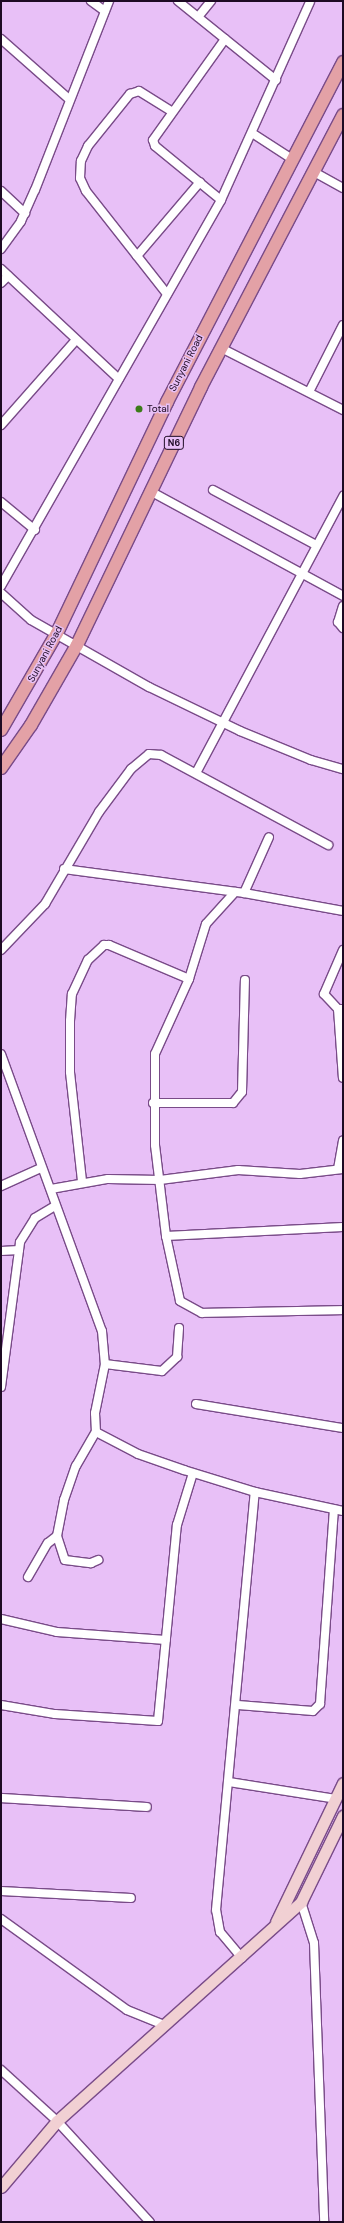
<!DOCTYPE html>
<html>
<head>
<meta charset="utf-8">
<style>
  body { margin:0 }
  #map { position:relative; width:344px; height:2223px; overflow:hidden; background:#e8c0f7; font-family:"DM Sans",sans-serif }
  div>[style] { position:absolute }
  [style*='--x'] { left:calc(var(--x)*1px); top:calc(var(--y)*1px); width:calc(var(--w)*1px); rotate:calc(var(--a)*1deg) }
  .roads { filter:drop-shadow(1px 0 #794b88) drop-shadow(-1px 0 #794b88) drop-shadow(0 1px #794b88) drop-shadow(0 -1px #794b88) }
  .street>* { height:8px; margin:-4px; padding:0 4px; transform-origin:4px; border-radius:4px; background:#fff }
  .secondary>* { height:11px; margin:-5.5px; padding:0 5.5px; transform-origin:5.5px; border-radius:5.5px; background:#f1d0d3 }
  .primary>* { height:12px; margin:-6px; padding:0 6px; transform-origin:6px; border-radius:6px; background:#e3a1a6 }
  .dots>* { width:11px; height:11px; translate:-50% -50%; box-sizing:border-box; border:2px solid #e8c0f7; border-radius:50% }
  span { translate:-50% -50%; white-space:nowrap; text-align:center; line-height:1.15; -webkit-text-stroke:3px #e8c0f7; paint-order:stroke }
  .shield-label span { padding:1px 3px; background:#e8c0f7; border:1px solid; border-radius:3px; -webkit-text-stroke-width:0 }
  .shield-label { font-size:9px; color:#1d0a23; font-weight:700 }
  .street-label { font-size:10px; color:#1d0a23 }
  .poi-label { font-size:10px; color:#1d0a23 }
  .left { translate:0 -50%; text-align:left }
  .frame { position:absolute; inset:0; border:2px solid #1d0a23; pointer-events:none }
</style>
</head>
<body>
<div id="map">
  <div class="roads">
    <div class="street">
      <i style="--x:91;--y:1;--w:17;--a:36"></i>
      <i style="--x:178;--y:1;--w:126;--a:38.9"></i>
      <i style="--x:198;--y:17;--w:21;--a:-51"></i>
      <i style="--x:1;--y:39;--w:91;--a:41.4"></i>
      <i style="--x:252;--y:133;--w:48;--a:33"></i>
      <i style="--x:314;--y:172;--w:33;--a:29"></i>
      <i style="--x:1;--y:191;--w:33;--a:43"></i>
      <i style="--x:221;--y:200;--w:85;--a:-140.7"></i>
      <i style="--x:155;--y:146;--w:6;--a:-108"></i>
      <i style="--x:153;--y:140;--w:124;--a:-54.5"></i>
      <i style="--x:1;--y:249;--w:34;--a:-54"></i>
      <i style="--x:21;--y:221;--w:34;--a:-66"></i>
      <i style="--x:35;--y:190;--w:203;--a:-68.6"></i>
      <i style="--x:137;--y:256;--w:97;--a:-49.6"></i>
      <i style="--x:1;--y:269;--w:161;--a:43"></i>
      <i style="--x:1;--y:283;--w:10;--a:-45"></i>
      <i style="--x:167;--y:294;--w:131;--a:-128.2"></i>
      <i style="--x:86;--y:191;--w:14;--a:-115"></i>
      <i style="--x:80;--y:178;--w:17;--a:-87"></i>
      <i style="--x:81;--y:161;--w:17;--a:-65"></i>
      <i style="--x:88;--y:146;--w:67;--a:-51.1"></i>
      <i style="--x:130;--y:94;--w:9;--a:-18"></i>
      <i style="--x:139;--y:91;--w:39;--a:32"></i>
      <i style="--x:223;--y:349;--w:135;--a:26.9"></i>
      <i style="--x:309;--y:392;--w:75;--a:-63.1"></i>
      <i style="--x:1;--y:425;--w:112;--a:-48.6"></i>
      <i style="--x:213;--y:490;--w:117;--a:28.1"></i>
      <i style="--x:150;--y:491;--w:220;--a:28.5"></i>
      <i style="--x:1;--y:502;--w:44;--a:39.5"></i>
      <i style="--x:1;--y:586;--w:444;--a:-60.3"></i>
      <i style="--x:221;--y:200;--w:217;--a:-65.8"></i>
      <i style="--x:1;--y:593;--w:40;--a:42"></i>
      <i style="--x:31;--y:620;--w:136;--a:29.6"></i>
      <i style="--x:149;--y:687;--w:101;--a:25.8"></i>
      <i style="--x:240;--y:731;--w:77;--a:22.2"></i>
      <i style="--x:311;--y:760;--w:33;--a:16"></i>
      <i style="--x:343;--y:606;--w:17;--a:107"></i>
      <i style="--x:338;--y:622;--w:8;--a:50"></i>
      <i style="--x:196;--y:773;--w:314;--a:-62"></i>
      <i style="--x:64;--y:869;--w:182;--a:7.6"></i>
      <i style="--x:244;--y:893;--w:101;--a:10.3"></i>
      <i style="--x:235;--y:892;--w:43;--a:132.2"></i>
      <i style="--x:206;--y:924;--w:58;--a:107.2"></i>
      <i style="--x:189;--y:979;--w:82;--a:114.4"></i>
      <i style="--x:155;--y:1054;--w:91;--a:90"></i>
      <i style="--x:155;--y:1145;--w:92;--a:83.1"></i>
      <i style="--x:166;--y:1236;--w:66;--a:77.8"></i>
      <i style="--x:180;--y:1301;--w:25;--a:29"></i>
      <i style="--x:202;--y:1313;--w:141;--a:-1.2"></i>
      <i style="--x:244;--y:893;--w:61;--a:-65.9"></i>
      <i style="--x:1;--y:950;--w:64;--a:-46.3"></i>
      <i style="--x:45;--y:904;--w:107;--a:-59.6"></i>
      <i style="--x:99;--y:812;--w:54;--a:-53.3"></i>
      <i style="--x:131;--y:769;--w:23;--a:-40"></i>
      <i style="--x:149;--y:754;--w:12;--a:5"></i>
      <i style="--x:161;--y:755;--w:190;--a:28.3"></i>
      <i style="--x:343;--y:950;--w:48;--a:113.4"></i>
      <i style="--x:324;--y:994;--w:21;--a:47"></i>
      <i style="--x:338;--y:1009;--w:5;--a:0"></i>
      <i style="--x:338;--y:1009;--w:69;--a:85.9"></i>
      <i style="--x:1;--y:1054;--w:295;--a:70"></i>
      <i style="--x:102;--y:1331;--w:33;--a:85"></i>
      <i style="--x:105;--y:1364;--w:50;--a:101.5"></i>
      <i style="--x:95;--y:1413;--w:19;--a:87"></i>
      <i style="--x:96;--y:1432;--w:47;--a:27.6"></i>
      <i style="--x:138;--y:1454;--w:49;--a:19.2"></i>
      <i style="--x:184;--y:1470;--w:74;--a:17.2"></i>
      <i style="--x:255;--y:1492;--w:90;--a:12.2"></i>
      <i style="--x:153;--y:1103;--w:80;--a:0"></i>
      <i style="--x:233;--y:1103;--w:14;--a:-51"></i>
      <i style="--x:242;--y:1092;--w:112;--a:-88.5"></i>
      <i style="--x:338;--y:1169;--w:29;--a:-80"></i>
      <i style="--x:82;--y:1181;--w:110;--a:-96.3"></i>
      <i style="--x:70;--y:1072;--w:51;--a:-90"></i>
      <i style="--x:70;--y:1021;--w:27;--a:-86"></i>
      <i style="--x:72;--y:994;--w:38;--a:-65"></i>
      <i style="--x:88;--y:960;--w:22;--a:-43"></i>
      <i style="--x:104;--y:945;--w:5;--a:0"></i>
      <i style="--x:109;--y:945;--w:87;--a:23"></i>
      <i style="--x:1;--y:1186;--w:44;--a:-24.2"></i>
      <i style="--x:51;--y:1189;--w:58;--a:-10"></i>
      <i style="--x:108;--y:1179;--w:52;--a:1.1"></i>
      <i style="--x:160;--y:1180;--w:79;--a:-7.3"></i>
      <i style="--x:238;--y:1170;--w:62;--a:3.7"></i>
      <i style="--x:300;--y:1174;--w:43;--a:-6.6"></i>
      <i style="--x:166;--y:1236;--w:177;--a:-2.9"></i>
      <i style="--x:1;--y:1251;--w:18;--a:-3"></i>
      <i style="--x:105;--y:1364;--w:57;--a:7"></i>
      <i style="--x:162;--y:1371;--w:21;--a:-43"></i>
      <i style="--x:177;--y:1357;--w:29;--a:-86"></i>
      <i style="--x:1;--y:1387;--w:146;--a:-82.5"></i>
      <i style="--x:20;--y:1242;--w:28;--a:-58"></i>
      <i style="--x:35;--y:1218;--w:23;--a:-31"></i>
      <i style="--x:196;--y:1404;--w:149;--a:9.3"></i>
      <i style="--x:57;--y:1536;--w:25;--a:72"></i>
      <i style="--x:65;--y:1560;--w:26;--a:7"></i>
      <i style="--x:91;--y:1563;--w:8;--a:-23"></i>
      <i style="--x:28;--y:1577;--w:39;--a:-60"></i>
      <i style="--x:48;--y:1543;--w:11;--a:-38"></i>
      <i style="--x:57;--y:1536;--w:37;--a:-79"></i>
      <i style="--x:64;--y:1500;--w:36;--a:-71"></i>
      <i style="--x:76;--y:1466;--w:39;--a:-60"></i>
      <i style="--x:1;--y:1619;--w:57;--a:13.1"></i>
      <i style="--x:57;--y:1632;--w:109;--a:4.2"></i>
      <i style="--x:1;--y:1705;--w:55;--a:9.5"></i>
      <i style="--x:55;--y:1714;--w:103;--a:3.9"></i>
      <i style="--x:158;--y:1721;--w:197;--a:-84.5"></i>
      <i style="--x:177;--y:1525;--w:54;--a:-72.9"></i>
      <i style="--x:238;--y:1705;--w:75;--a:4.6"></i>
      <i style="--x:313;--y:1711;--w:10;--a:-45"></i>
      <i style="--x:320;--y:1704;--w:195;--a:-85.9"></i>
      <i style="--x:229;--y:1782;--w:108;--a:9"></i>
      <i style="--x:1;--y:1798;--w:146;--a:3.5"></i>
      <i style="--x:1;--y:1891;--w:130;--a:3.1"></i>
      <i style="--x:301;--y:1902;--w:43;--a:72.4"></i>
      <i style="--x:314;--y:1943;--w:279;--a:87.9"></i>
      <i style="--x:1;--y:1919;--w:155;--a:35.8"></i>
      <i style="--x:127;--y:2010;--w:40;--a:22"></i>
      <i style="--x:242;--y:1958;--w:34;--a:-130"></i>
      <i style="--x:220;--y:1932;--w:22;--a:-100"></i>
      <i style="--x:216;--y:1910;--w:420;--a:-84.7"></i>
      <i style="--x:1;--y:2070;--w:76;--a:42.3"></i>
      <i style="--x:57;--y:2121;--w:137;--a:47.4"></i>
    </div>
    <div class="secondary">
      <i style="--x:276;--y:1922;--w:154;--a:-64.3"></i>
      <i style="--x:1;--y:2187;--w:87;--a:-49.7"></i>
      <i style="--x:57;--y:2121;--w:328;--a:-41.9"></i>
      <i style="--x:301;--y:1902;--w:96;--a:-64"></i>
    </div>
    <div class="primary">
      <i style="--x:1;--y:730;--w:112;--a:-60"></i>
      <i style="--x:57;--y:633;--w:256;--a:-64.5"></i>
      <i style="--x:167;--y:402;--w:383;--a:-62.6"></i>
      <i style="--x:1;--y:768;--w:52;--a:-55.1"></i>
      <i style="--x:31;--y:725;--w:92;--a:-60.1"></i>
      <i style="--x:77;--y:645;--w:286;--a:-64.3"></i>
      <i style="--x:201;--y:387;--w:307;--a:-62.4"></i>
    </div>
  </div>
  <div class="dots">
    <i style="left:139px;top:409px;background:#3c7b19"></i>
  </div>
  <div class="shield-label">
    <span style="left:174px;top:443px">N6</span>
  </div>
  <div class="street-label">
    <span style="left:186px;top:363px;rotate:-63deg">Sunyani Road</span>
    <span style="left:45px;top:654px;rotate:-62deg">Sunyani Road</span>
  </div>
  <div class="poi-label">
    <span class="left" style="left:147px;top:409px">Total</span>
  </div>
  <div class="frame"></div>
</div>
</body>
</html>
